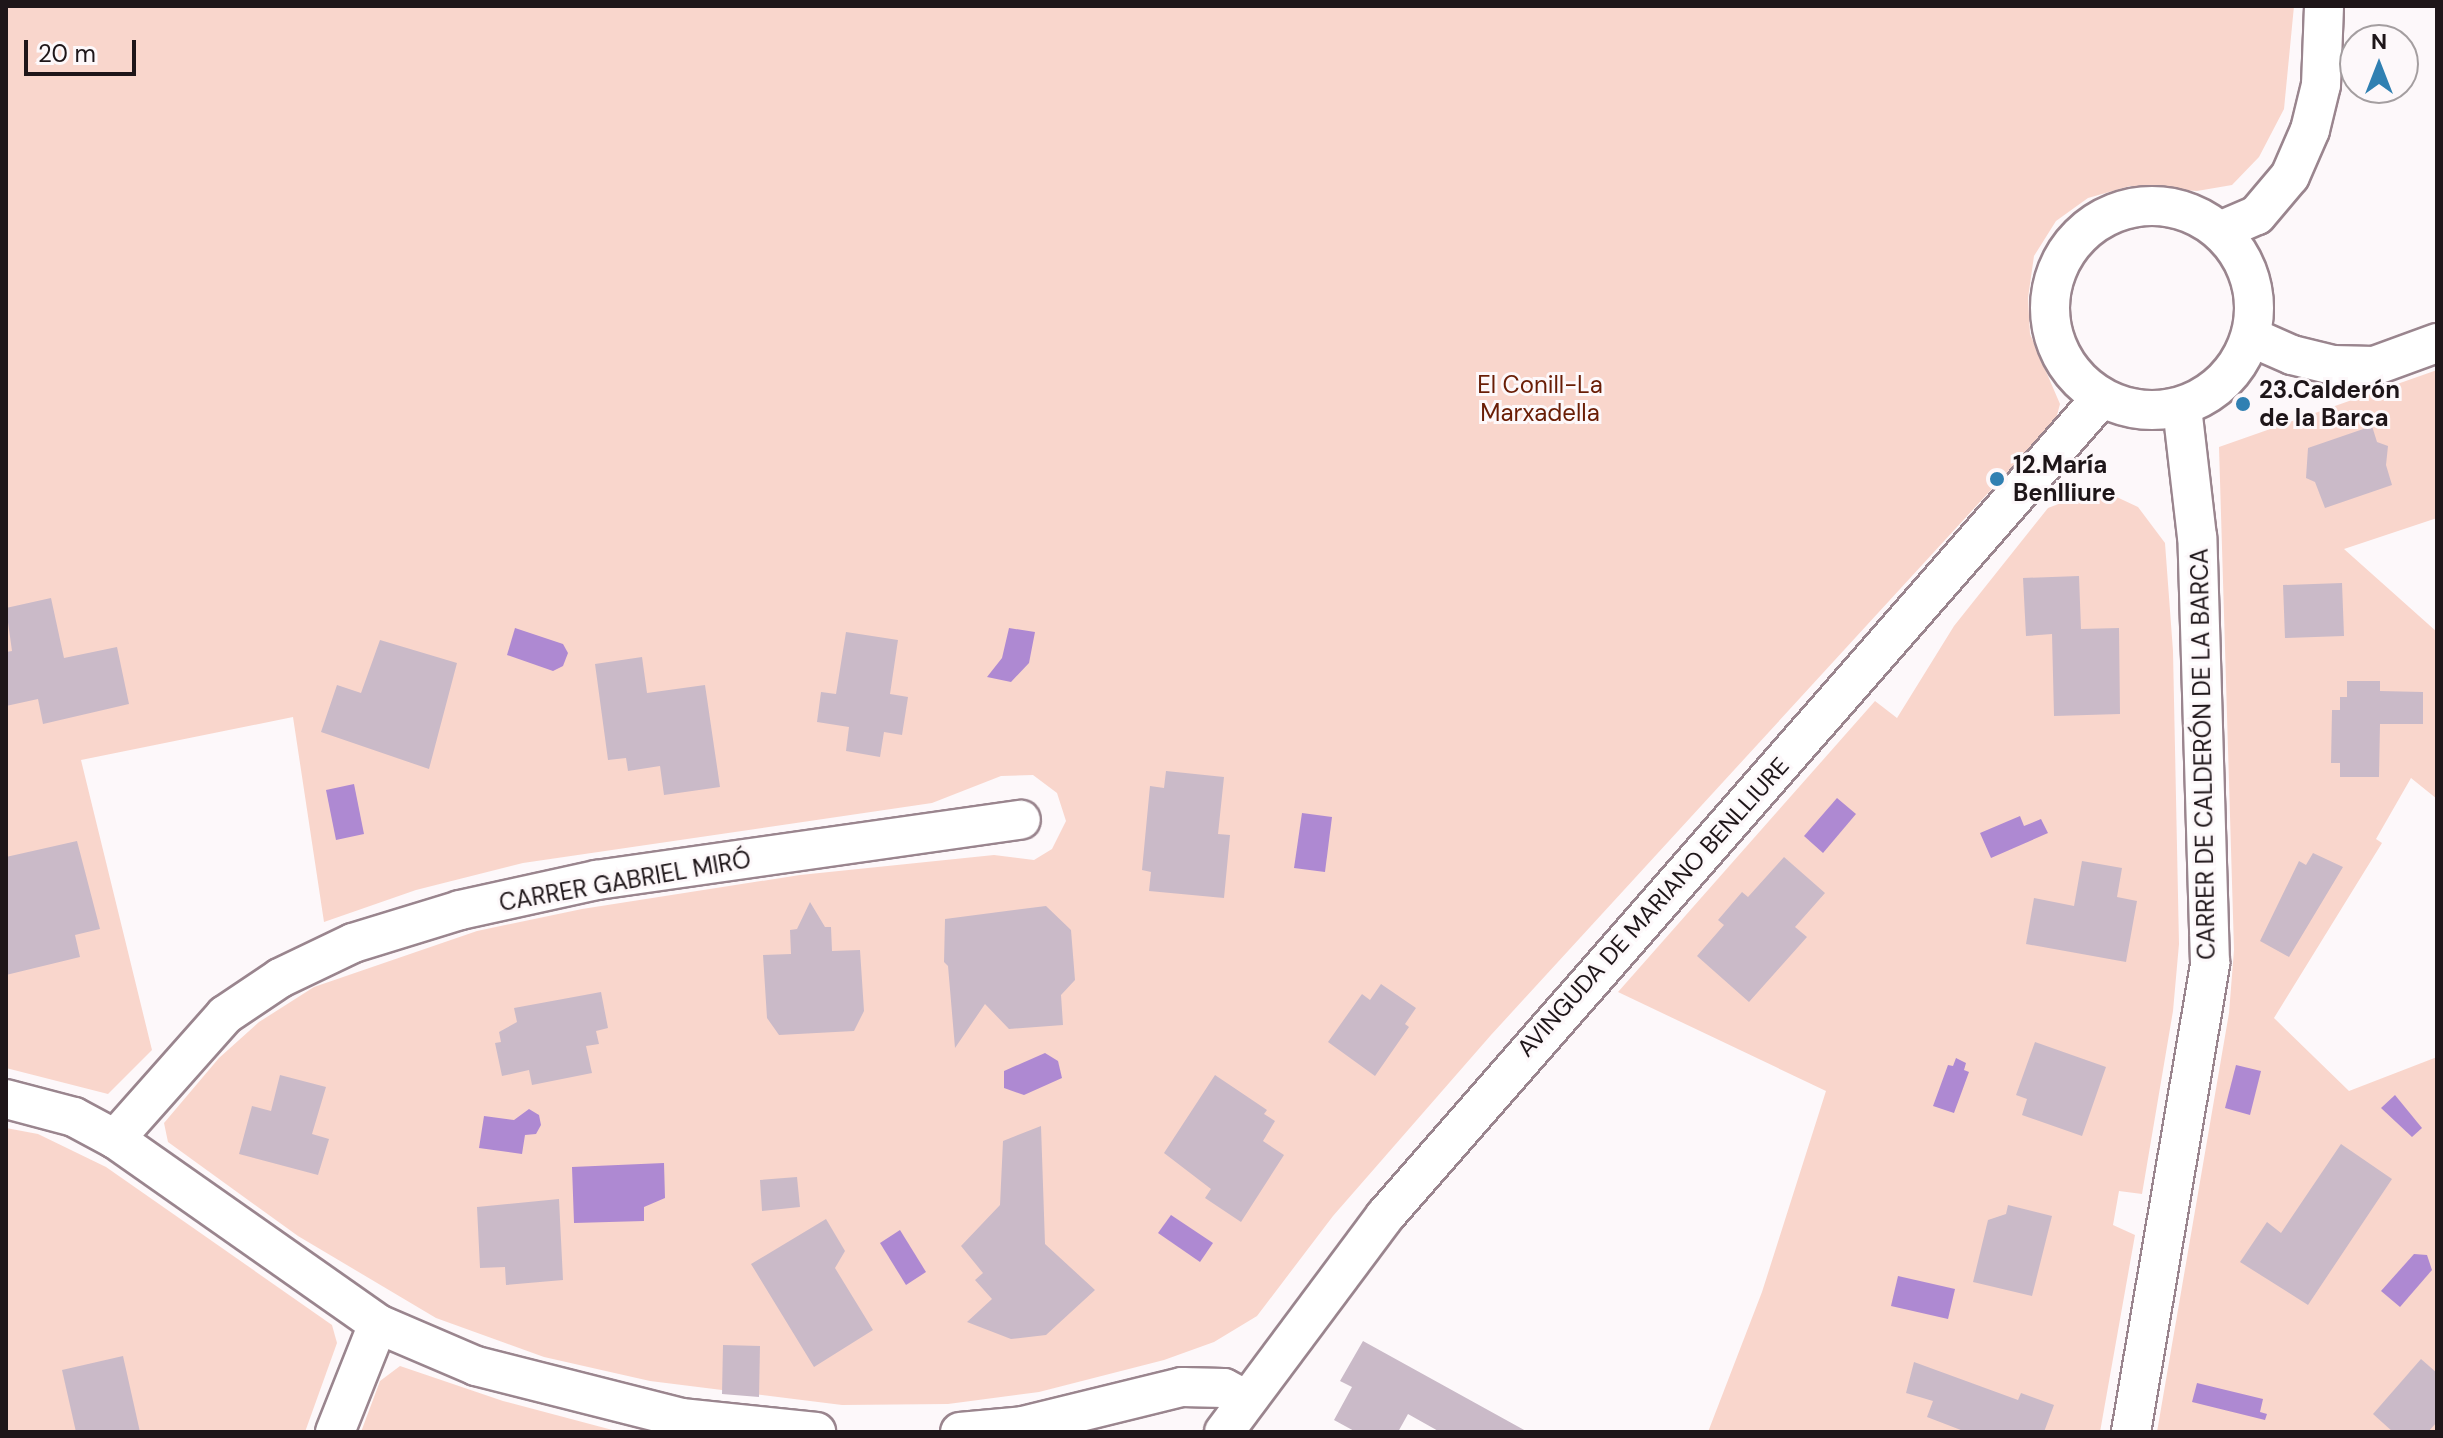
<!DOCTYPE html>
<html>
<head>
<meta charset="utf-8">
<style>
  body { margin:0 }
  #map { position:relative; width:2443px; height:1438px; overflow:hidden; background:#fdf8fa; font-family:"DM Sans",sans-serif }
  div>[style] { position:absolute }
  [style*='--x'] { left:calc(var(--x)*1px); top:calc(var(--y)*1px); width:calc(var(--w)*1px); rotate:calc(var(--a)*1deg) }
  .green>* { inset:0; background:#f9d6cc }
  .water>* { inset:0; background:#ae89d2 }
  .building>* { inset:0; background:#cabac8 }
  .roads { filter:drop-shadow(2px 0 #9a858e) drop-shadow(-2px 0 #9a858e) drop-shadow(0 2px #9a858e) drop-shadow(0 -2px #9a858e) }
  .street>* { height:38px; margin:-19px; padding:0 19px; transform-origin:19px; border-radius:19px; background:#fff }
  .street>.ring { margin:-19px; padding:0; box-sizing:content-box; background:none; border:38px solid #fff; border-radius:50% }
  .dots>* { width:22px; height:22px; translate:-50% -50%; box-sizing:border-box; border:4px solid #fdf8fa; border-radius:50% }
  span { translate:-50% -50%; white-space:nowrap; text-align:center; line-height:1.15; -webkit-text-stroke:6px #fdf8fa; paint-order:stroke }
  .park-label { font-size:24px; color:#691d05 }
  .poi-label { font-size:24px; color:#1e1619; font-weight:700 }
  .left { translate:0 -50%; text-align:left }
  .street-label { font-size:24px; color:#1e1619 }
  .frame { position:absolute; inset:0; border:8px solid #1e1619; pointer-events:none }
  .north { position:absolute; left:2339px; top:24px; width:80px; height:80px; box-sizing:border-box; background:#fdf8fa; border:2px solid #a49ea0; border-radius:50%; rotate:0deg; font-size:22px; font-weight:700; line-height:32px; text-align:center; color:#1e1619 }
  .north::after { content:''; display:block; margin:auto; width:28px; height:36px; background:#3080b2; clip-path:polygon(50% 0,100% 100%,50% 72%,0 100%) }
  .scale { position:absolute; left:24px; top:40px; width:112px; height:36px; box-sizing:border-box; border:4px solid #1e1619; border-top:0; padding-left:10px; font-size:24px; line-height:28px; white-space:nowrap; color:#1e1619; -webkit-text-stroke:6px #fdf8fa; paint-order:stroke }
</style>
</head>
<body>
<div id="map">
  <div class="green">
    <i style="clip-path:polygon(6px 6px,2294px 6px,2284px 109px,2259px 157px,2232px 185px,2197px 191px,2130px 186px,2088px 198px,2056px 221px,2034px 256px,2028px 298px,2030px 334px,2060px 404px,2056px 419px,1491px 1035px,1333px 1216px,1257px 1316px,1214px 1342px,1164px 1360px,1039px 1392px,948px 1404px,842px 1405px,650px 1381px,544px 1357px,436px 1318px,298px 1236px,168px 1142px,164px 1123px,219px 1058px,259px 1022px,314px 987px,477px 931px,582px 909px,800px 875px,994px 855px,1034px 860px,1052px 849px,1066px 821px,1057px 793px,1033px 775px,1001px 776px,932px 803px,523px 863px,416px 890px,324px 922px,293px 717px,81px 760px,152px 1050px,108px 1094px,6px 1068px)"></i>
    <i style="clip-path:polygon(2437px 370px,2437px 518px,2344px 549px,2437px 632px,2437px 799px,2411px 778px,2376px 839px,2382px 843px,2274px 1018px,2349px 1091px,2437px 1057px,2437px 1432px,2157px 1432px,2229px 1013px,2234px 950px,2219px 447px)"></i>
    <i style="clip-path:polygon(2087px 493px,2108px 493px,2138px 507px,2165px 543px,2173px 651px,2179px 944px,2173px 1011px,2142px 1194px,2119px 1191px,2113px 1225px,2135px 1235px,2100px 1432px,1708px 1432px,1762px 1292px,1826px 1091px,1618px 992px,1875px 701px,1897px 718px,1954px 626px,2048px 508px)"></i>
    <i style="clip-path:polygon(6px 1128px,38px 1134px,106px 1167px,332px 1325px,337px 1343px,305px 1432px,6px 1432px)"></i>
    <i style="clip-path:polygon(400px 1366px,503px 1401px,620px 1432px,361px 1432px,380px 1381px)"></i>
  </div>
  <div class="water">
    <i style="clip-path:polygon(515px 628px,563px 644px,568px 653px,563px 666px,553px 671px,507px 655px)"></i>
    <i style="clip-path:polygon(1009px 628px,1035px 632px,1029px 663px,1011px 682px,987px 677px,1002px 658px)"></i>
    <i style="clip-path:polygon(354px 784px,364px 834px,336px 840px,326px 790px)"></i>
    <i style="clip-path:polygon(1837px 798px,1856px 814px,1823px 853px,1804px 836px)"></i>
    <i style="clip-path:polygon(1302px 813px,1332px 817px,1325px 872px,1294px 868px)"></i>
    <i style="clip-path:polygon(2020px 816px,2024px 826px,2041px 819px,2048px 833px,1991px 858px,1980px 833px)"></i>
    <i style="clip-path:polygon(1045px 1053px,1058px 1061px,1062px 1078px,1024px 1095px,1004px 1088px,1004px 1071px)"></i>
    <i style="clip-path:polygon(1956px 1058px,1966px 1063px,1964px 1070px,1969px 1072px,1954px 1113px,1933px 1106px,1948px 1065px,1953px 1066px)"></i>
    <i style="clip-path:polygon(2236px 1065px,2261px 1071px,2250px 1115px,2225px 1108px)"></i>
    <i style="clip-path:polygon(2395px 1095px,2422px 1128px,2412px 1137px,2381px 1108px)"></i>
    <i style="clip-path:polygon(529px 1109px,539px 1115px,541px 1125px,536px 1134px,525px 1135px,522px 1154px,479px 1148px,484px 1116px,514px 1120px)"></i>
    <i style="clip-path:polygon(664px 1163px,665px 1198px,644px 1207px,644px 1221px,574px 1223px,572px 1167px)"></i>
    <i style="clip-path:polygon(1171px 1215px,1213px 1243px,1200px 1262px,1158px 1233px)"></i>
    <i style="clip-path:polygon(900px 1230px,926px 1272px,906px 1285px,880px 1243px)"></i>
    <i style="clip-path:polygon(2414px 1254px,2427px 1255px,2432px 1270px,2400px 1307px,2381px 1291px)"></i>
    <i style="clip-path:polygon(1898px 1276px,1955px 1289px,1948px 1319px,1891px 1306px)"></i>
    <i style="clip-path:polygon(2197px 1383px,2263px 1399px,2260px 1412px,2267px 1414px,2265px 1420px,2192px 1402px)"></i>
  </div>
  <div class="building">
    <i style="clip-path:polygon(2372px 426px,2377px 442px,2388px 446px,2386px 465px,2392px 485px,2325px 508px,2315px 482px,2306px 478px,2308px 448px)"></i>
    <i style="clip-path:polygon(2079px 576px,2081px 629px,2119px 628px,2120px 714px,2054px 716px,2052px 634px,2026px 636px,2023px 578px)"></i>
    <i style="clip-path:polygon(2342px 583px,2344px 636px,2285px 638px,2283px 585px)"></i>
    <i style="clip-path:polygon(51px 598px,64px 658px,117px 647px,129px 704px,43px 724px,38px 699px,6px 706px,6px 652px,12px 651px,6px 608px)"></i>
    <i style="clip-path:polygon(846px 632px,898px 640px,890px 694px,908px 697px,902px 735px,884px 732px,880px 757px,846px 751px,849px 727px,817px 722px,821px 692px,836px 694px)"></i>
    <i style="clip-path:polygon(380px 640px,457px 663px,429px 769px,321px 732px,337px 685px,361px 693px)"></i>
    <i style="clip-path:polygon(642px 657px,647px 693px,705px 685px,720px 787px,664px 795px,660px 766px,628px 771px,626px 758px,608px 760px,595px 664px)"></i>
    <i style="clip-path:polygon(2347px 681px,2380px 681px,2380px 691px,2423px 692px,2423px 724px,2380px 724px,2379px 777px,2340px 777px,2340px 763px,2331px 763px,2332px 710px,2340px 710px,2340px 697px,2347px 697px)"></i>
    <i style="clip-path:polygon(1166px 771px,1224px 777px,1218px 834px,1230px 835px,1224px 898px,1149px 891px,1151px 872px,1142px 870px,1150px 786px,1164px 788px)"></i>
    <i style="clip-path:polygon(77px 841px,100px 929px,75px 935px,80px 957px,6px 975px,6px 857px)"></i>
    <i style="clip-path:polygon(2313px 853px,2343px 867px,2289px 957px,2260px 941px,2299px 861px,2306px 865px)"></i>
    <i style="clip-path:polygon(1784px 857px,1825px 893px,1795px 927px,1807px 937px,1749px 1002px,1697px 956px,1724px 925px,1718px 920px,1742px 892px,1748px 897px)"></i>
    <i style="clip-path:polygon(2082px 861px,2122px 868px,2117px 897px,2137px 901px,2126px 962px,2026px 944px,2034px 898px,2074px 906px)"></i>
    <i style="clip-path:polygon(810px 902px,825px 927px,831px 927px,832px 951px,860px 950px,864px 1011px,854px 1031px,779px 1035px,767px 1018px,763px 955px,791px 954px,790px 930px,797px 929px)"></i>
    <i style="clip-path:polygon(1046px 906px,1071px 930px,1075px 980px,1061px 995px,1063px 1025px,1009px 1029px,985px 1004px,955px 1048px,948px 966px,944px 962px,945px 919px)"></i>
    <i style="clip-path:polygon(1381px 984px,1416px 1008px,1405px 1024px,1409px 1027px,1375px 1076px,1328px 1042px,1362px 994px,1370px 1000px)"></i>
    <i style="clip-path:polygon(601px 992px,608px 1028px,596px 1031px,599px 1044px,586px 1046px,592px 1073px,532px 1085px,529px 1070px,502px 1076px,495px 1043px,501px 1042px,499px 1032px,517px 1022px,514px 1008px)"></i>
    <i style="clip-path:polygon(2035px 1042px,2106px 1067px,2082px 1136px,2022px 1115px,2027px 1099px,2016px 1095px)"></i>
    <i style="clip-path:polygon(280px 1075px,326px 1087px,312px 1134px,329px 1139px,318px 1175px,239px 1154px,252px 1106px,271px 1111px)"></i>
    <i style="clip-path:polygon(1215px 1075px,1267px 1110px,1264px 1114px,1275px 1121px,1263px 1141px,1284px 1155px,1241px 1222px,1205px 1198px,1211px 1189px,1164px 1153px)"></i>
    <i style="clip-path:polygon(1041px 1126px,1045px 1244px,1095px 1290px,1046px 1335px,1011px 1339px,967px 1322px,992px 1299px,975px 1280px,983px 1273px,961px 1246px,1000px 1205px,1003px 1141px)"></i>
    <i style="clip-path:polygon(2341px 1144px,2392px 1179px,2308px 1305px,2240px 1262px,2267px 1222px,2281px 1233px)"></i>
    <i style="clip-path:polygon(797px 1177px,800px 1207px,762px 1211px,760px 1180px)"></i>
    <i style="clip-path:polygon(559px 1199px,563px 1280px,506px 1285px,505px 1267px,480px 1268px,477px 1207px)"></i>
    <i style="clip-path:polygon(2008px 1205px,2052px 1216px,2032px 1296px,1973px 1282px,1988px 1220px,2006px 1214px)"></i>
    <i style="clip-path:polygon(826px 1219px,845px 1251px,835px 1268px,873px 1330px,814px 1367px,751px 1264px)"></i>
    <i style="clip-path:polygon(1363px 1341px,1528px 1432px,1440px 1432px,1408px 1414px,1398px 1432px,1356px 1432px,1334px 1420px,1352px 1387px,1340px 1381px)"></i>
    <i style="clip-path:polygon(723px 1345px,760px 1346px,759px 1397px,722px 1394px)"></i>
    <i style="clip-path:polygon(123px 1356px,140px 1432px,76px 1432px,62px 1370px)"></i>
    <i style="clip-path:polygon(2421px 1359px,2437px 1373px,2437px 1422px,2428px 1432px,2393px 1432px,2373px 1414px)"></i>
    <i style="clip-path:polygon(1914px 1362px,2018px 1400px,2021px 1393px,2054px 1405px,2044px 1432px,1966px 1432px,1927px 1417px,1933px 1401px,1906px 1393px)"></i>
  </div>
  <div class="roads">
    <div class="street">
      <i class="ring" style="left:2050px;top:206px;width:166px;height:166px"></i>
      <i style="--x:2220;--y:231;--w:40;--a:-23.4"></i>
      <i style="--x:2257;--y:215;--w:51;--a:-49.8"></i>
      <i style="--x:2290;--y:176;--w:50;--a:-66.5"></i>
      <i style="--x:2310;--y:130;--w:46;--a:-76.3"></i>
      <i style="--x:2321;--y:85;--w:79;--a:-87.8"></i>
      <i style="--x:2251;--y:337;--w:45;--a:23.7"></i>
      <i style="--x:2292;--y:355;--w:42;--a:13.7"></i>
      <i style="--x:2333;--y:365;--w:41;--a:1.4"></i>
      <i style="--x:2374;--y:366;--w:67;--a:-20.1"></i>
      <i style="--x:6;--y:1099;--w:70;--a:14.8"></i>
      <i style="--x:74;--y:1117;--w:47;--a:28.2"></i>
      <i style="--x:115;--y:1139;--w:322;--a:35.1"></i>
      <i style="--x:378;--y:1324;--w:107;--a:23.2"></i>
      <i style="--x:476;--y:1366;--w:211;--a:14.2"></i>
      <i style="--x:681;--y:1418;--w:136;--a:5.9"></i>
      <i style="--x:115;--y:1139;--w:166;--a:-48.4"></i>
      <i style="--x:225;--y:1015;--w:66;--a:-33.9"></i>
      <i style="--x:280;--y:978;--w:81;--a:-25.6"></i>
      <i style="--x:353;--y:943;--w:112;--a:-17.1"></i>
      <i style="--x:460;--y:910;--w:140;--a:-12.4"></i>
      <i style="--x:597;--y:880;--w:428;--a:-8.1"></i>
      <i style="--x:335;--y:1432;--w:116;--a:-68.3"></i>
      <i style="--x:960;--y:1432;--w:63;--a:-5.4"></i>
      <i style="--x:1023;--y:1426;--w:164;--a:-13.8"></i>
      <i style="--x:1182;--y:1387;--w:42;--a:1.4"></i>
      <i style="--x:1224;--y:1388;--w:26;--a:28"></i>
      <i style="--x:1224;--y:1432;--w:269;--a:-53.3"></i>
      <i style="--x:1385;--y:1216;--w:1087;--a:-48.8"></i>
      <i style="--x:2131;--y:1432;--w:476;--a:-80.4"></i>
      <i style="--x:2210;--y:963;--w:426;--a:-91.7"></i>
      <i style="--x:2197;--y:537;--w:131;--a:-96.6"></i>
    </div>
  </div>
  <div class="dots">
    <i style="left:2243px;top:404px;background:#3080b2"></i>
    <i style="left:1997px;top:479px;background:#3080b2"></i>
  </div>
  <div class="park-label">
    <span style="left:1540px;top:399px">El Conill-La<br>Marxadella</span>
  </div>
  <div class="poi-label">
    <span class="left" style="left:2259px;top:404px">23.Calderón<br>de la Barca</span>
    <span class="left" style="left:2013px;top:479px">12.María<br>Benlliure</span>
  </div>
  <div class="street-label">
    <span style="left:2203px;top:754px;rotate:-91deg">CARRER DE CALDERÓN DE LA BARCA</span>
    <span style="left:625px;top:881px;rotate:-10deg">CARRER GABRIEL MIRÓ</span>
    <span style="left:1653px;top:907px;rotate:-48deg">AVINGUDA DE MARIANO BENLLIURE</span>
  </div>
  <div class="frame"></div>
  <div class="north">N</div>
  <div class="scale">20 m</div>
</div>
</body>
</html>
